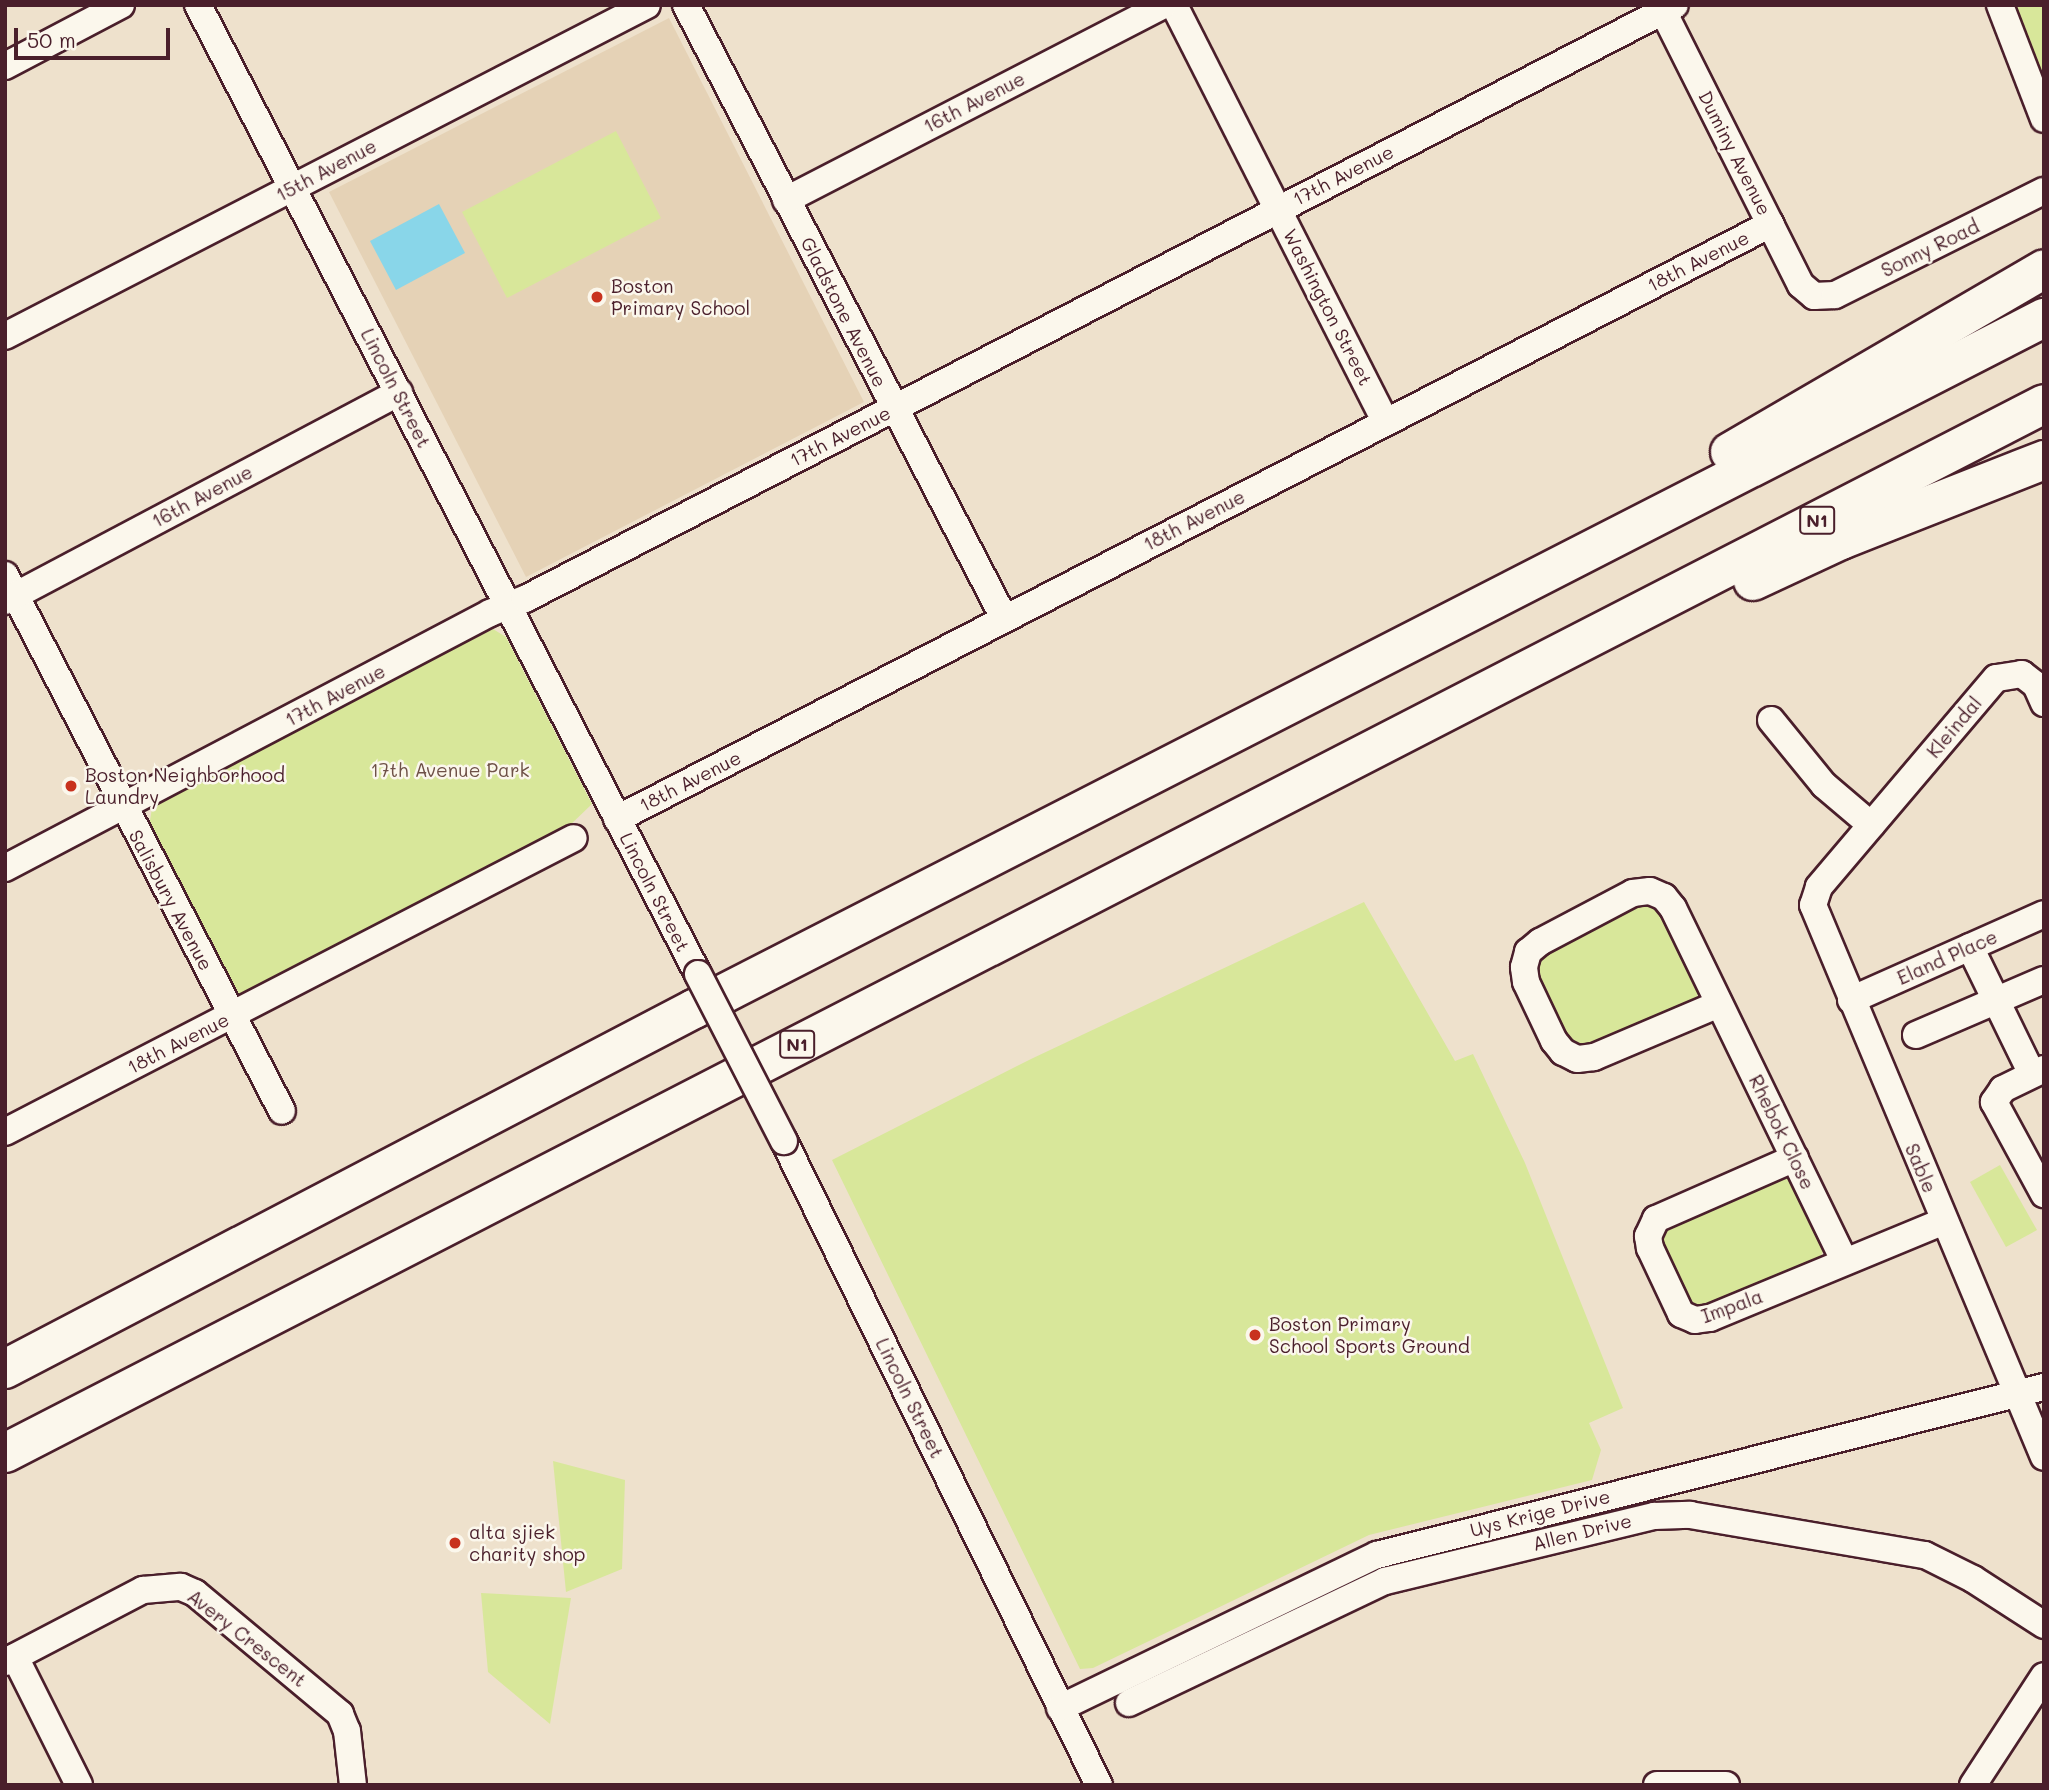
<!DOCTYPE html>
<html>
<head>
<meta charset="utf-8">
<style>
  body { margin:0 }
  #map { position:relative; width:2049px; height:1790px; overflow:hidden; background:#eee1cc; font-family:Mali,sans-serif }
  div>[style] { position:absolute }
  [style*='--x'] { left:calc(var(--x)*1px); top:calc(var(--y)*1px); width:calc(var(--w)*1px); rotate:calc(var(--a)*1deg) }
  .built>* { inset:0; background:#e5d2b6 }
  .green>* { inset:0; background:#d8e79a }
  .water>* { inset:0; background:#89d6e9 }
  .roads { filter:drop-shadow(2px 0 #4a1f2b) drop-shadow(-2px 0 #4a1f2b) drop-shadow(0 2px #4a1f2b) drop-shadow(0 -2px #4a1f2b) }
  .minor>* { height:26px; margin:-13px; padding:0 13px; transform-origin:13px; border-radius:13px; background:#fbf7ec }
  .highway>* { height:38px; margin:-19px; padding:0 19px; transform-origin:19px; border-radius:19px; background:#fbf7ec }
  .bridges { filter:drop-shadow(2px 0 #4a1f2b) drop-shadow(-2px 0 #4a1f2b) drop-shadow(0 2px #4a1f2b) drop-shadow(0 -2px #4a1f2b) }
  .minor-bridge>* { height:26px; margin:-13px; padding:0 13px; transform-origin:13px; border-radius:13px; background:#fbf7ec }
  .dots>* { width:19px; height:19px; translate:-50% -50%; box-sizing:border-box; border:4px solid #fbf7ec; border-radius:50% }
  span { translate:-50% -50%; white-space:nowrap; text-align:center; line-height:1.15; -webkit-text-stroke:5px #fbf7ec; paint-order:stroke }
  .shield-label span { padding:2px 5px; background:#fbf7ec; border:2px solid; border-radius:5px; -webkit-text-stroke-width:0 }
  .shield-label { font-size:18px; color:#4a1f2b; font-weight:700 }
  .street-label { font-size:19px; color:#4a1f2b }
  .poi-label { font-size:19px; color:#4a1f2b }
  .left { translate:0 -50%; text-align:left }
  .park-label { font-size:19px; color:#6e5147 }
  .frame { position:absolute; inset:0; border:7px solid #4a1f2b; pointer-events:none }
  .scale { position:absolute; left:14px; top:28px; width:156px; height:32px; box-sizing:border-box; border:4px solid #4a1f2b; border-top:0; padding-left:9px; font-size:21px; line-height:24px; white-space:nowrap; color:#4a1f2b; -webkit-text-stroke:5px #fbf7ec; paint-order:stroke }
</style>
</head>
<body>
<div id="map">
  <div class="built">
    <i style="clip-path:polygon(669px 18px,864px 402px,526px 577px,329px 192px)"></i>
  </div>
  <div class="green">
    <i style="clip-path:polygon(2012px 5px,2044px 5px,2044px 89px)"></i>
    <i style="clip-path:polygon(616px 131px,661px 218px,507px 298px,462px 212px)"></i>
    <i style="clip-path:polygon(493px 629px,506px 637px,592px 804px,566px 829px,244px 996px,234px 993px,149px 827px,152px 808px,163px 797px)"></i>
    <i style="clip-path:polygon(1640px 900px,1657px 902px,1700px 988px,1696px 999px,1591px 1048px,1568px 1044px,1533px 967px,1538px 954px)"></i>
    <i style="clip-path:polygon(1364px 902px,1455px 1061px,1473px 1054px,1525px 1163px,1623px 1408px,1589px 1423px,1601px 1450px,1592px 1480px,1369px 1535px,1093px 1668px,1080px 1669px,832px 1160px,1031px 1059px)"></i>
    <i style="clip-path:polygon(2000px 1165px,2037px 1230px,2006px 1247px,1970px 1182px)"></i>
    <i style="clip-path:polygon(1782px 1176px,1794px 1181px,1825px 1247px,1819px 1260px,1705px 1311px,1691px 1309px,1659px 1232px)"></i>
    <i style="clip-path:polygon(553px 1461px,625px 1480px,622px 1569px,566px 1592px)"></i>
    <i style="clip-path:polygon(481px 1593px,571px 1598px,550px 1724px,488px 1672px)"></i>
  </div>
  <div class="water">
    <i style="clip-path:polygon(439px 204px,465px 253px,396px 290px,370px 241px)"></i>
  </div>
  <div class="roads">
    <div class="minor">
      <i style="--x:198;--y:5;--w:1090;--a:62.71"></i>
      <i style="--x:686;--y:5;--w:691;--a:62.58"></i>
      <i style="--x:1174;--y:5;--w:468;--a:63.1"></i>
      <i style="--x:1660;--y:5;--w:313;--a:63.3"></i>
      <i style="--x:1801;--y:285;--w:17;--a:40"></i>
      <i style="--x:1814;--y:296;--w:21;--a:-3"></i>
      <i style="--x:1835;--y:295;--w:233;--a:-26.5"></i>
      <i style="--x:2000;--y:5;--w:122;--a:68.9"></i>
      <i style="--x:5;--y:66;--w:131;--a:-27.7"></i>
      <i style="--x:786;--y:200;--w:424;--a:-27.3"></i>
      <i style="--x:5;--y:336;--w:722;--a:-27.27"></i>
      <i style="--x:5;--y:575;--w:603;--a:62.67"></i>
      <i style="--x:5;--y:601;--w:446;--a:-27.9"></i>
      <i style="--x:2044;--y:703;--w:20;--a:-114"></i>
      <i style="--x:2036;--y:685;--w:18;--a:-142"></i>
      <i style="--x:2022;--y:674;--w:26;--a:171"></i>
      <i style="--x:1996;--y:678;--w:274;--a:130.3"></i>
      <i style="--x:1819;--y:887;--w:19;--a:108"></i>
      <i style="--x:1813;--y:905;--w:598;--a:67.29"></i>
      <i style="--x:1771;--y:720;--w:84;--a:50.8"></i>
      <i style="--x:1824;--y:785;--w:62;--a:40.4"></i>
      <i style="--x:617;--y:819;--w:1298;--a:-27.28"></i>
      <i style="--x:5;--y:868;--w:548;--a:-27.73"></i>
      <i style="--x:490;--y:613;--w:38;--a:-22"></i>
      <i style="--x:525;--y:599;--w:1294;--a:-27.32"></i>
      <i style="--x:1970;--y:947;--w:141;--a:64"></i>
      <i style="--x:1851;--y:1000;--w:211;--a:-24"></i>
      <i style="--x:1719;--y:1004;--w:136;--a:157"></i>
      <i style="--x:1594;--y:1057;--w:17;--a:173"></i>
      <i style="--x:1577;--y:1059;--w:16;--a:-153"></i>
      <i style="--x:1563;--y:1052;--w:14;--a:-129"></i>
      <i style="--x:1554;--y:1041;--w:65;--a:-115.4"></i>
      <i style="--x:1526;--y:982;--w:15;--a:-98"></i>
      <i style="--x:1524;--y:967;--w:16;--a:-75"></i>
      <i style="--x:1528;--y:952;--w:16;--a:-40"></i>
      <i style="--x:1540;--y:942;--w:105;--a:-27.8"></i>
      <i style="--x:1633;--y:893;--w:17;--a:-7"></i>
      <i style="--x:1650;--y:891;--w:15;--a:23"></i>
      <i style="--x:1664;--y:897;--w:14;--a:51"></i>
      <i style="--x:1673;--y:908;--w:391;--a:64.1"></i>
      <i style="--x:1916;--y:1035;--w:139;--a:-23.3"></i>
      <i style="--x:2044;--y:1069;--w:46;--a:154"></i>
      <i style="--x:2003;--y:1089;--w:16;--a:125"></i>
      <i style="--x:1994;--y:1102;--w:105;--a:61.5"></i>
      <i style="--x:5;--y:1132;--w:640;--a:-27.33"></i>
      <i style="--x:784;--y:1141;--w:717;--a:63.94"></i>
      <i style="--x:1795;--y:1158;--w:152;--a:156.3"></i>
      <i style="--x:1656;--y:1219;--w:19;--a:115"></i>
      <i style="--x:1648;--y:1236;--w:12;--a:81"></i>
      <i style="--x:1650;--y:1248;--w:73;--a:64.8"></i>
      <i style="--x:1681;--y:1314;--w:15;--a:23"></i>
      <i style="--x:1695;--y:1320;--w:15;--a:-8"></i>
      <i style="--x:1710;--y:1318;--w:253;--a:-22.5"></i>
      <i style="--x:15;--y:1657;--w:143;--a:63.4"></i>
      <i style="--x:5;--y:1662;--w:156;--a:-27.6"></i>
      <i style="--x:143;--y:1590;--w:38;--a:-5"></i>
      <i style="--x:181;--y:1587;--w:15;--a:23"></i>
      <i style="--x:195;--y:1593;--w:189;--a:39.8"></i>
      <i style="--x:340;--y:1714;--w:18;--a:68"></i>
      <i style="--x:347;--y:1731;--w:54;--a:83.7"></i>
      <i style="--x:1129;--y:1703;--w:284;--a:-25.5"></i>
      <i style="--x:1385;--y:1581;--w:277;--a:-13.6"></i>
      <i style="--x:1654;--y:1516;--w:36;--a:-2"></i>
      <i style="--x:1690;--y:1515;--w:238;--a:9.7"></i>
      <i style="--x:1925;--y:1555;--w:54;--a:26.6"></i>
      <i style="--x:1973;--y:1579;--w:85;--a:32.9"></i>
      <i style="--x:1060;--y:1708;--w:352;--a:-25.8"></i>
      <i style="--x:1377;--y:1555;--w:688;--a:-14.14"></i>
      <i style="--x:1657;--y:1785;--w:69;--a:0"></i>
      <i style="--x:1973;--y:1785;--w:130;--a:-56.9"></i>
    </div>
    <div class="highway">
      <i style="--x:1730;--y:452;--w:363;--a:-30.2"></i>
      <i style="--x:1753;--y:581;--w:97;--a:-25"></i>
      <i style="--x:1841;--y:540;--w:218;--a:-21.5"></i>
      <i style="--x:5;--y:1369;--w:777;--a:-27.59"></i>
      <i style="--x:694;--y:1009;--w:1517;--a:-27.11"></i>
      <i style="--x:5;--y:1453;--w:2293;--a:-27.22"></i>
    </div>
  </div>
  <div class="bridges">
    <div class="minor-bridge">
      <i style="--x:698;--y:974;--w:188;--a:62.8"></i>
    </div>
  </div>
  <div class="dots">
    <i style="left:597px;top:297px;background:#c8321e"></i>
    <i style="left:71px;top:786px;background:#c8321e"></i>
    <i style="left:1255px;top:1335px;background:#c8321e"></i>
    <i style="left:455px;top:1543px;background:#c8321e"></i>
  </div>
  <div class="shield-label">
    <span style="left:1817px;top:520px">N1</span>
    <span style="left:797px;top:1044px">N1</span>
  </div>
  <div class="street-label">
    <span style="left:974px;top:102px;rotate:-27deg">16th Avenue</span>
    <span style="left:1735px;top:153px;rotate:63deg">Duminy Avenue</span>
    <span style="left:326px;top:170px;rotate:-28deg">15th Avenue</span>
    <span style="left:1343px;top:175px;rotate:-27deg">17th Avenue</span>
    <span style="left:1930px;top:248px;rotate:-26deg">Sonny Road</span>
    <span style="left:1698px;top:261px;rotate:-27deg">18th Avenue</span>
    <span style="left:1328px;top:307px;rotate:63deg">Washington Street</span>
    <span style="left:844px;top:312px;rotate:63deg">Gladstone Avenue</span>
    <span style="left:396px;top:388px;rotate:63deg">Lincoln Street</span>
    <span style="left:840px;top:436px;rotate:-27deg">17th Avenue</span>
    <span style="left:202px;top:496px;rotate:-28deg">16th Avenue</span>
    <span style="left:1194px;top:520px;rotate:-27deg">18th Avenue</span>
    <span style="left:335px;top:695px;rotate:-28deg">17th Avenue</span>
    <span style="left:1954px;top:727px;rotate:-50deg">Kleindal</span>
    <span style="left:690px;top:781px;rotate:-27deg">18th Avenue</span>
    <span style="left:655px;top:892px;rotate:63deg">Lincoln Street</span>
    <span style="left:171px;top:900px;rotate:62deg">Salisbury Avenue</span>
    <span style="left:1947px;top:957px;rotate:-24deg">Eland Place</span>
    <span style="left:178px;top:1043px;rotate:-27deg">18th Avenue</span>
    <span style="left:1782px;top:1132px;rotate:64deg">Rhebok Close</span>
    <span style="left:1921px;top:1168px;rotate:67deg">Sable</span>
    <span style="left:1732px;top:1306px;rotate:-20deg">Impala</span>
    <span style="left:910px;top:1398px;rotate:64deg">Lincoln Street</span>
    <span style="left:1540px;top:1513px;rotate:-14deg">Uys Krige Drive</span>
    <span style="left:1582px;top:1532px;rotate:-14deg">Allen Drive</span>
    <span style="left:247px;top:1638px;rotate:38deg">Avery Crescent</span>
  </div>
  <div class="poi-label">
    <span class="left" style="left:611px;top:297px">Boston<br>Primary School</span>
    <span class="left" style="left:85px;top:786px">Boston Neighborhood<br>Laundry</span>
    <span class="left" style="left:1269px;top:1335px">Boston Primary<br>School Sports Ground</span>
    <span class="left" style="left:469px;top:1543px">alta sjiek<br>charity shop</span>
  </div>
  <div class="park-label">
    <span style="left:450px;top:770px">17th Avenue Park</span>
  </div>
  <div class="frame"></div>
  <div class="scale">50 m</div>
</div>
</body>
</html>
